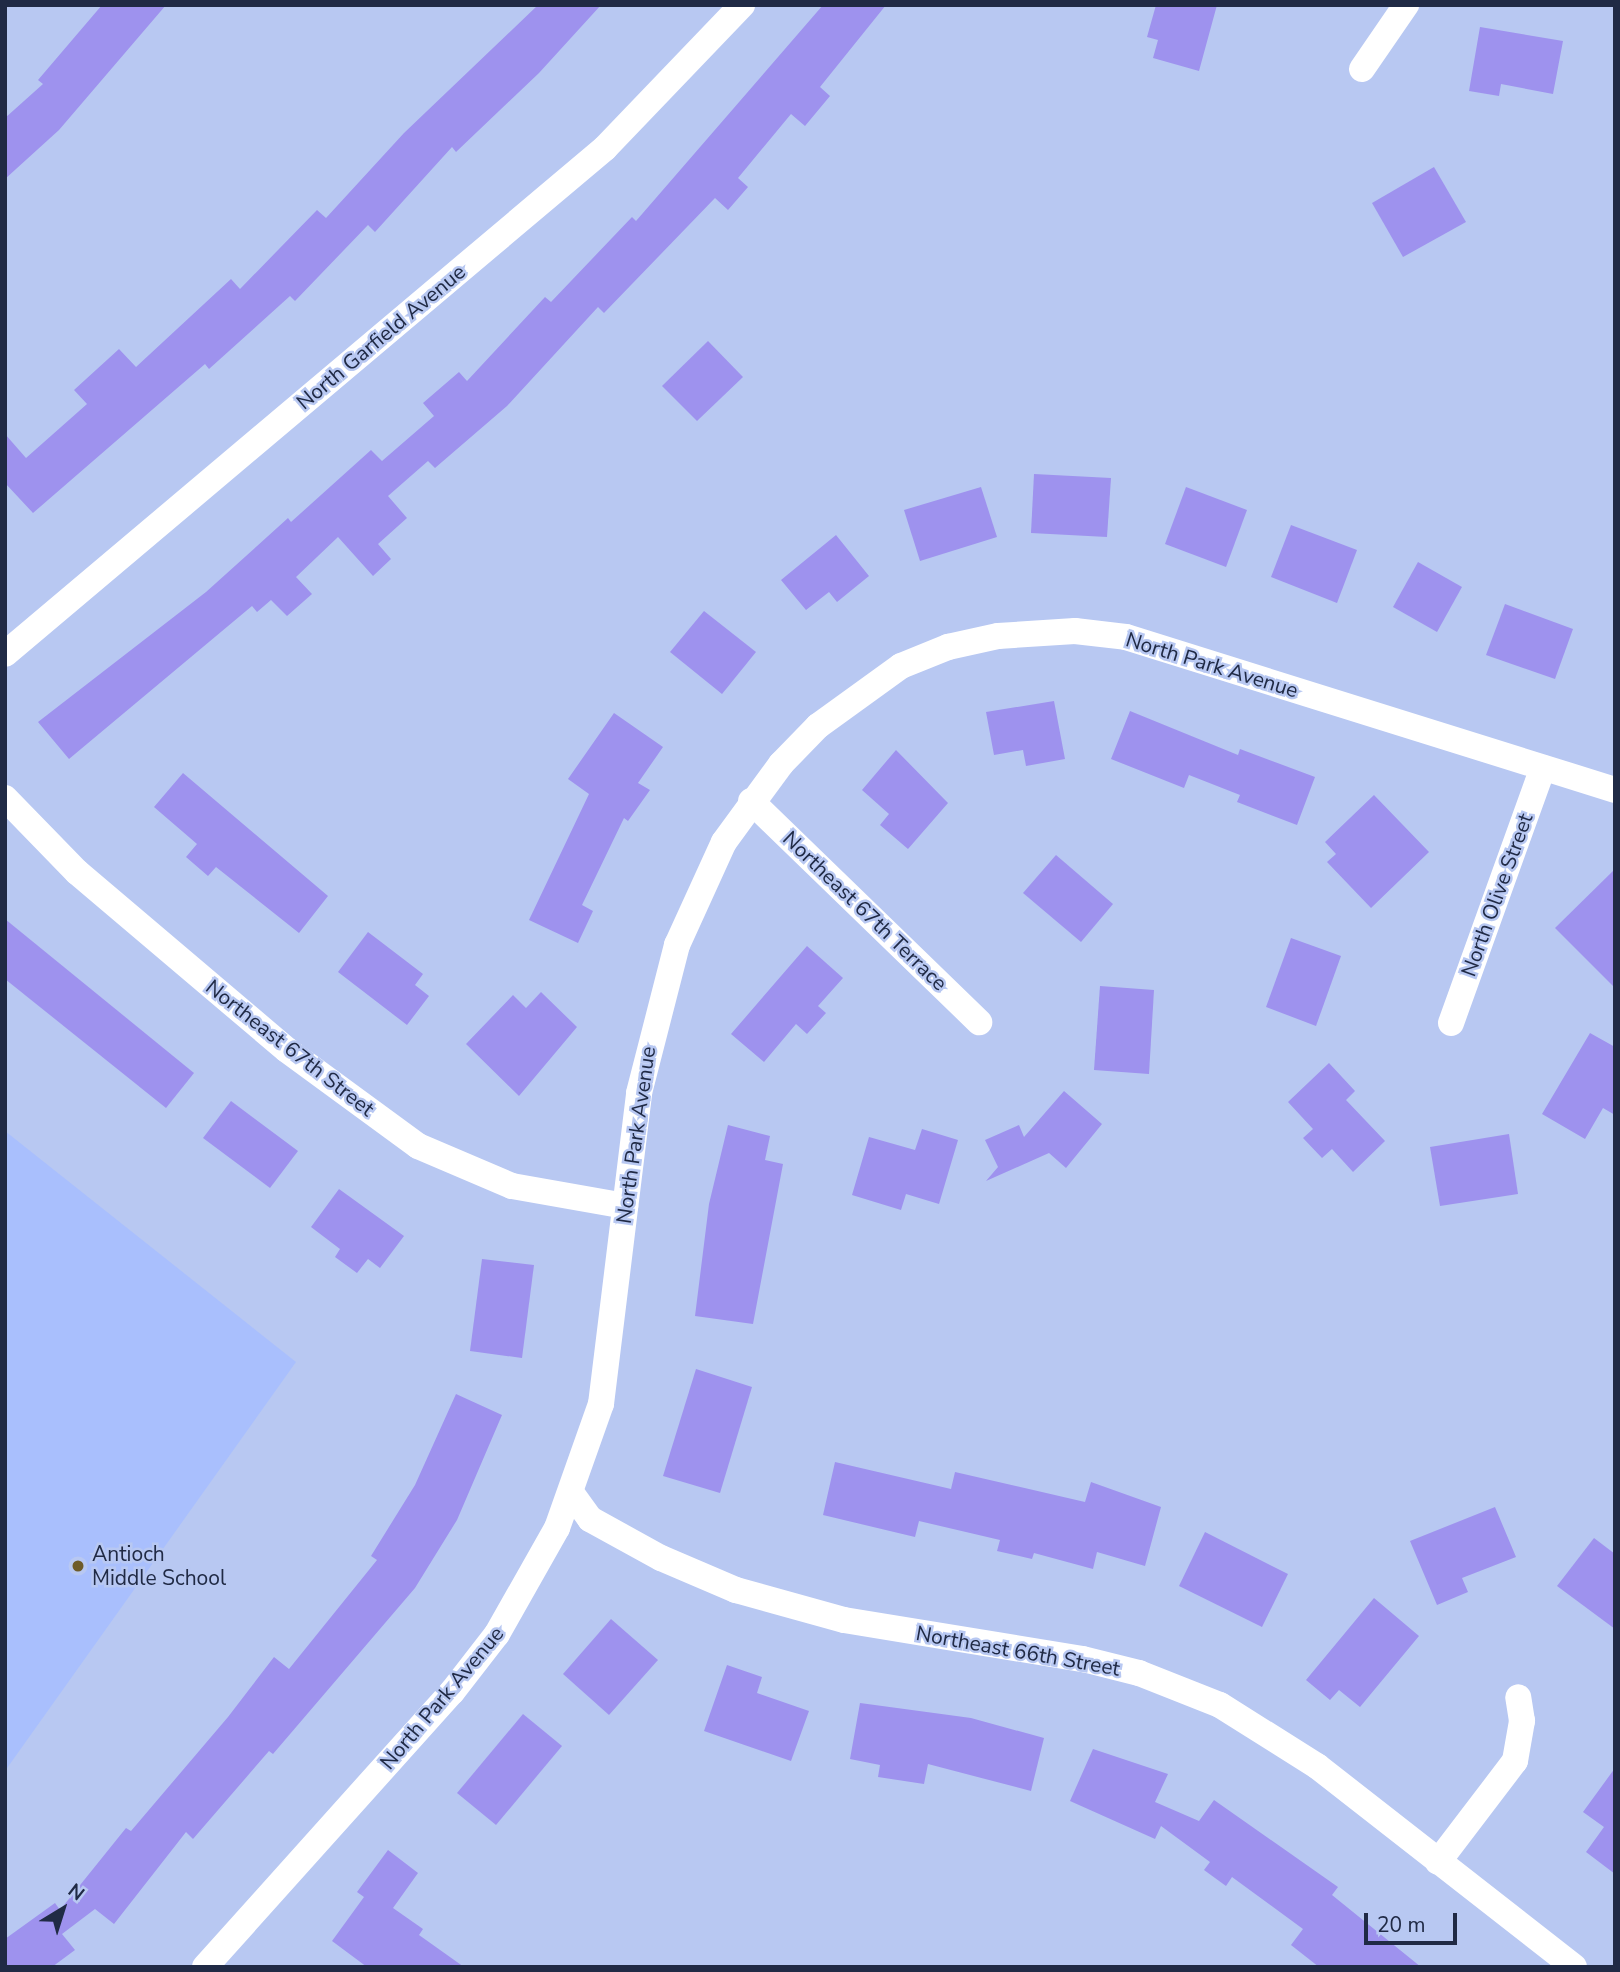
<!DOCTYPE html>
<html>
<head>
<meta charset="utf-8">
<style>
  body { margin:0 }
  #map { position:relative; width:1620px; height:1972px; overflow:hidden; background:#b8c8f2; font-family:"Nunito Sans",sans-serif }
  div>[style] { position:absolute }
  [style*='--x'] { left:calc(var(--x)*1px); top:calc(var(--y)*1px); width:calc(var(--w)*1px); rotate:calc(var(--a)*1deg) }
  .built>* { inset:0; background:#a9bffd }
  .building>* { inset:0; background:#9e92ee }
  .street>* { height:26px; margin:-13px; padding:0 13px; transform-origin:13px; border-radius:13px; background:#fff }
  .dots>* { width:19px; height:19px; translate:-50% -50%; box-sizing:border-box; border:4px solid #b8c8f2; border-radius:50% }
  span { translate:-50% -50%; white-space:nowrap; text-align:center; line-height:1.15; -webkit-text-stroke:5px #b8c8f2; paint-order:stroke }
  .street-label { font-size:21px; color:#202a45 }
  .poi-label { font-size:21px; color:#202a45 }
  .left { translate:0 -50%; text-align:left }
  .frame { position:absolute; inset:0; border:7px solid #202a45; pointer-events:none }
  .north { position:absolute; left:28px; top:1874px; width:70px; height:70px; -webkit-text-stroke:5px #b8c8f2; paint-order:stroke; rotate:38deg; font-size:19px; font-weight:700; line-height:28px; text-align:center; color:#202a45 }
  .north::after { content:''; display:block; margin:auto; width:24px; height:32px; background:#202a45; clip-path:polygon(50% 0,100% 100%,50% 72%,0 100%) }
  .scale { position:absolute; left:1364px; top:1913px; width:93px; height:32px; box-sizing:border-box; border:4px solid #202a45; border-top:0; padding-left:9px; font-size:21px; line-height:24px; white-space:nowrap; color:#202a45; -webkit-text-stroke:5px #b8c8f2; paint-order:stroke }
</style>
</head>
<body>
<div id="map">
  <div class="built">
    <i style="clip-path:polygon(5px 1131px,296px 1362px,5px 1771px)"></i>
  </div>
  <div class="building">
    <i style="clip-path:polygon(102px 5px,166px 5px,59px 130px,5px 179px,5px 118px,43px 84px,38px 80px)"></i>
    <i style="clip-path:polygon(538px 5px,601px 5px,539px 73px,456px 152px,452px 147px,375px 232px,368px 225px,295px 301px,290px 296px,209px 369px,205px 364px,33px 513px,5px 483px,5px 434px,26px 458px,87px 404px,74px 390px,119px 349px,136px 367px,231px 279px,240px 289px,317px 210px,326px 218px,404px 133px)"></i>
    <i style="clip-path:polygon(823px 5px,886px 5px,820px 87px,830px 96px,805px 126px,791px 114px,738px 178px,748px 187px,728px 210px,715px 198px,604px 313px,598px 307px,507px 406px,435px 468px,428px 461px,388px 496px,407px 518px,378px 544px,391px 559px,373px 576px,338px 537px,296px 577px,312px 594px,287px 616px,271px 600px,257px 612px,252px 606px,69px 759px,38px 722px,206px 592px,288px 518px,291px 522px,371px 450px,382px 461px,434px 416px,423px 403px,459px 372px,467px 381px,545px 297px,551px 302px,632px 217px,636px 221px)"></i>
    <i style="clip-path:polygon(1156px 5px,1217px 5px,1199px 71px,1153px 58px,1158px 40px,1147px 37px)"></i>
    <i style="clip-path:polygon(1480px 27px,1563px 41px,1553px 94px,1501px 84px,1499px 96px,1469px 91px)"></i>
    <i style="clip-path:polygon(1434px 167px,1466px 222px,1403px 257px,1372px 203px)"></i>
    <i style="clip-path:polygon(708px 341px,743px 377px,697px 421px,662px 386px)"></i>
    <i style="clip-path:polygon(1034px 474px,1111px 478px,1107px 537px,1031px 533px)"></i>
    <i style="clip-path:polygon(981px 487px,997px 537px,920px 561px,904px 510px)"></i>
    <i style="clip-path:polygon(1186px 487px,1247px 510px,1226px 567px,1165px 544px)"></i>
    <i style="clip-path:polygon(1291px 525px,1357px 550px,1337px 603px,1271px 577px)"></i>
    <i style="clip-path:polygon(836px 535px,869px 576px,837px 602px,829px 592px,806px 610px,781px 580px)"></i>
    <i style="clip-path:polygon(1418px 562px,1462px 587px,1437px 632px,1393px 607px)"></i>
    <i style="clip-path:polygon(1505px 604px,1573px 629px,1555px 679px,1486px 655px)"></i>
    <i style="clip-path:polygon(704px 611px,756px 652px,722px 694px,670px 652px)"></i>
    <i style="clip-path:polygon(1054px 701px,1065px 759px,1026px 766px,1023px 750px,994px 755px,986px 712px)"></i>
    <i style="clip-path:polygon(1130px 711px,1238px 755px,1240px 749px,1315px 777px,1297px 825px,1237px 802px,1240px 795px,1189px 775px,1184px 788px,1111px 759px)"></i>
    <i style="clip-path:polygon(614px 713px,663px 747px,638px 783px,650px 790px,628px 821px,624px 818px,582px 905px,593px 911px,578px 943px,529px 920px,589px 794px,568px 779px)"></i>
    <i style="clip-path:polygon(896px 750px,948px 803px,908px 849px,880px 825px,889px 814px,862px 790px)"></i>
    <i style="clip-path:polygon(183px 773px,328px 896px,299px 933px,216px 867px,208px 876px,186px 857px,197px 844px,154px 807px)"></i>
    <i style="clip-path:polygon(1374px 795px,1429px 852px,1371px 908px,1327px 862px,1336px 854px,1325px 842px)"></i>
    <i style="clip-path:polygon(1056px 855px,1113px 904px,1081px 942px,1023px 893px)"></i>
    <i style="clip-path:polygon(1615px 869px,1615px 988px,1555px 928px)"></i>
    <i style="clip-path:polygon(5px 919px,194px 1073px,166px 1108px,5px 979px)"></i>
    <i style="clip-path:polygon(368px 932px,423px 974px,415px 985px,429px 996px,407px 1025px,338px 972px)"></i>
    <i style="clip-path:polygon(1291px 938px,1341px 956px,1316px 1026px,1266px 1007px)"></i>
    <i style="clip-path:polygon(807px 946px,843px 978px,818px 1006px,826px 1013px,807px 1034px,796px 1024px,764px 1062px,731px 1034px)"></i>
    <i style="clip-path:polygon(1100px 986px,1154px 990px,1149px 1074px,1094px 1070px)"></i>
    <i style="clip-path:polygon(541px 992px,577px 1027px,519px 1096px,466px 1044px,513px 995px,526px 1008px)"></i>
    <i style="clip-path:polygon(1590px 1033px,1615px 1047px,1615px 1115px,1603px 1108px,1585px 1139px,1542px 1114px)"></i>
    <i style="clip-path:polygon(1329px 1063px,1355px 1091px,1346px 1100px,1385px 1141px,1353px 1172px,1332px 1149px,1322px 1158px,1303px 1138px,1313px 1129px,1288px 1102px)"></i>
    <i style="clip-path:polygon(1064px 1091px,1102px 1124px,1066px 1168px,1049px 1153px,986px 1181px,998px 1167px,985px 1140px,1019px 1125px,1024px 1137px)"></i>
    <i style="clip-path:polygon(231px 1101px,298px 1151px,270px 1188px,203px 1138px)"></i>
    <i style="clip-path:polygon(728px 1125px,770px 1136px,765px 1160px,783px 1164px,753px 1324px,695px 1316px,709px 1204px)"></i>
    <i style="clip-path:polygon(922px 1129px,958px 1140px,939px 1204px,906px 1194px,901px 1210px,852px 1195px,869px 1137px,915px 1150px)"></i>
    <i style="clip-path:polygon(1509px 1134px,1518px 1194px,1440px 1206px,1430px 1147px)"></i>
    <i style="clip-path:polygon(339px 1189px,404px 1236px,380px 1268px,368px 1259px,357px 1273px,335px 1257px,340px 1249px,311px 1227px)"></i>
    <i style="clip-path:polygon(482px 1259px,534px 1265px,522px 1358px,470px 1351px)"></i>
    <i style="clip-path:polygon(696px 1369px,752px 1387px,720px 1493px,663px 1476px)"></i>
    <i style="clip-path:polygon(456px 1394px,502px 1415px,457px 1520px,415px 1588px,273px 1754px,269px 1751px,193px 1839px,186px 1832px,114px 1924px,95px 1909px,62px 1934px,75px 1950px,52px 1967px,5px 1967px,5px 1939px,55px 1903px,60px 1910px,126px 1828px,131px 1831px,228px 1717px,274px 1657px,289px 1669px,377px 1560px,371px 1556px,415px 1485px)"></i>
    <i style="clip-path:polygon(835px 1462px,951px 1489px,955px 1472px,1085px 1502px,1091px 1482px,1161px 1507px,1145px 1566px,1097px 1552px,1093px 1569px,1034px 1553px,1032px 1559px,997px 1551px,1000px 1540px,919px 1521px,915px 1537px,823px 1515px)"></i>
    <i style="clip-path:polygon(1495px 1507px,1516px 1557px,1462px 1578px,1468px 1592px,1437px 1605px,1410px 1541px)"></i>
    <i style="clip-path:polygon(1205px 1532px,1288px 1574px,1262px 1627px,1179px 1586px)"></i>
    <i style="clip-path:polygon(1594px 1538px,1615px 1554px,1615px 1629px,1557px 1586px)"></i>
    <i style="clip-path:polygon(1374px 1598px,1419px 1636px,1360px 1707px,1339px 1690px,1330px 1700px,1306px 1680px)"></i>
    <i style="clip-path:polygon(611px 1619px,658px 1660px,609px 1715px,563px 1674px)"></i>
    <i style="clip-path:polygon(727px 1665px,762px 1677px,757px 1693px,809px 1711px,791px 1761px,704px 1731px)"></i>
    <i style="clip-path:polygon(860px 1703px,971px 1718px,1044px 1738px,1031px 1791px,928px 1764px,924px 1784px,878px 1777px,880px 1765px,850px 1759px)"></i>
    <i style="clip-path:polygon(523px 1714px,562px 1746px,496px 1825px,457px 1793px)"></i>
    <i style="clip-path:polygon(1093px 1749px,1168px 1774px,1155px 1802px,1199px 1821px,1214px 1800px,1338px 1887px,1332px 1895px,1421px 1967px,1319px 1967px,1291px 1945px,1303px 1929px,1232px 1877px,1226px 1886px,1204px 1870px,1210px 1862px,1161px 1826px,1155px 1839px,1070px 1801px)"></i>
    <i style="clip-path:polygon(1615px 1768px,1615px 1874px,1586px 1852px,1604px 1827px,1583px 1812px)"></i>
    <i style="clip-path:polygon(388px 1850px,418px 1873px,393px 1908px,423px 1929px,419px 1935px,464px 1967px,367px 1967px,332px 1941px,364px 1897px,357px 1892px)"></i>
  </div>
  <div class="street">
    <i style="--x:1362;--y:69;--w:78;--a:-55.5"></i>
    <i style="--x:5;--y:654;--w:785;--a:-40.14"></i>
    <i style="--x:605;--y:148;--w:198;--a:-46.2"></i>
    <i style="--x:5;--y:798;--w:103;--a:45.8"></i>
    <i style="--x:77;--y:872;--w:275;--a:40.3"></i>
    <i style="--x:287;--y:1050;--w:162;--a:36.2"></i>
    <i style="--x:418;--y:1146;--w:102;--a:23.1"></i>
    <i style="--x:512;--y:1186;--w:115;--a:10"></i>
    <i style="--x:751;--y:801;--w:318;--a:44.1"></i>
    <i style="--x:1451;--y:1023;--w:271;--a:-70.2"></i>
    <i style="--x:572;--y:1494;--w:31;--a:54"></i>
    <i style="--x:590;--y:1519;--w:81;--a:28.8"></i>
    <i style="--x:661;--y:1558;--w:82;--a:23.1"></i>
    <i style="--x:736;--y:1590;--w:112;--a:15.5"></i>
    <i style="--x:844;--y:1620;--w:242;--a:9.3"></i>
    <i style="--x:1083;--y:1659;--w:58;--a:14"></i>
    <i style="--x:1139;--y:1673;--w:87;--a:21.6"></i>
    <i style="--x:1220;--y:1705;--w:115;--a:32.2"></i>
    <i style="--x:1317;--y:1766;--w:326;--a:38"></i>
    <i style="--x:1438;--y:1862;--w:127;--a:-52.7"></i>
    <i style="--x:1515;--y:1761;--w:41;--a:-80.1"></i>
    <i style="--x:1522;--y:1721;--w:24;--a:-99"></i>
    <i style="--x:205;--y:1967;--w:370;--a:-48.1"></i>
    <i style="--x:452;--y:1692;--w:73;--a:-52.2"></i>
    <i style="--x:497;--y:1634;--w:122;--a:-60.5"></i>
    <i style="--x:557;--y:1528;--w:132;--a:-70.5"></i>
    <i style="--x:601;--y:1404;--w:313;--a:-83"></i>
    <i style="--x:639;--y:1093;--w:153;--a:-75.6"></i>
    <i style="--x:677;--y:945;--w:113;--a:-65.5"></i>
    <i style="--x:724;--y:842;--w:97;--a:-53.8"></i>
    <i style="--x:781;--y:764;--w:53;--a:-45.8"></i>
    <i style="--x:818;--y:726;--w:102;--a:-35.9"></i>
    <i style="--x:901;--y:666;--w:51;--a:-22"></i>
    <i style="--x:948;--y:647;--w:51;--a:-12.4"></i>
    <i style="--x:998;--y:636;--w:77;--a:-3.7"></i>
    <i style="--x:1075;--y:631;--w:51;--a:6.7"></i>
    <i style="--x:1126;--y:637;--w:512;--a:17.37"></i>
  </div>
  <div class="dots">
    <i style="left:78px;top:1566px;background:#6e5b29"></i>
  </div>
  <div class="street-label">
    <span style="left:381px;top:337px;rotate:-40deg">North Garfield Avenue</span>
    <span style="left:1212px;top:665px;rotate:17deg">North Park Avenue</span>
    <span style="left:1497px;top:895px;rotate:-70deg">North Olive Street</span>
    <span style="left:865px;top:911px;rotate:44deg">Northeast 67th Terrace</span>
    <span style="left:290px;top:1048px;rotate:38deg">Northeast 67th Street</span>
    <span style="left:636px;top:1135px;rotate:-82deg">North Park Avenue</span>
    <span style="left:1018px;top:1651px;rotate:10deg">Northeast 66th Street</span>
    <span style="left:442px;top:1698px;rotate:-50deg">North Park Avenue</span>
  </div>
  <div class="poi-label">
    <span class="left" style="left:92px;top:1566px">Antioch<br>Middle School</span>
  </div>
  <div class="frame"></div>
  <div class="north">N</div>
  <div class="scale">20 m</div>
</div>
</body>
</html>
